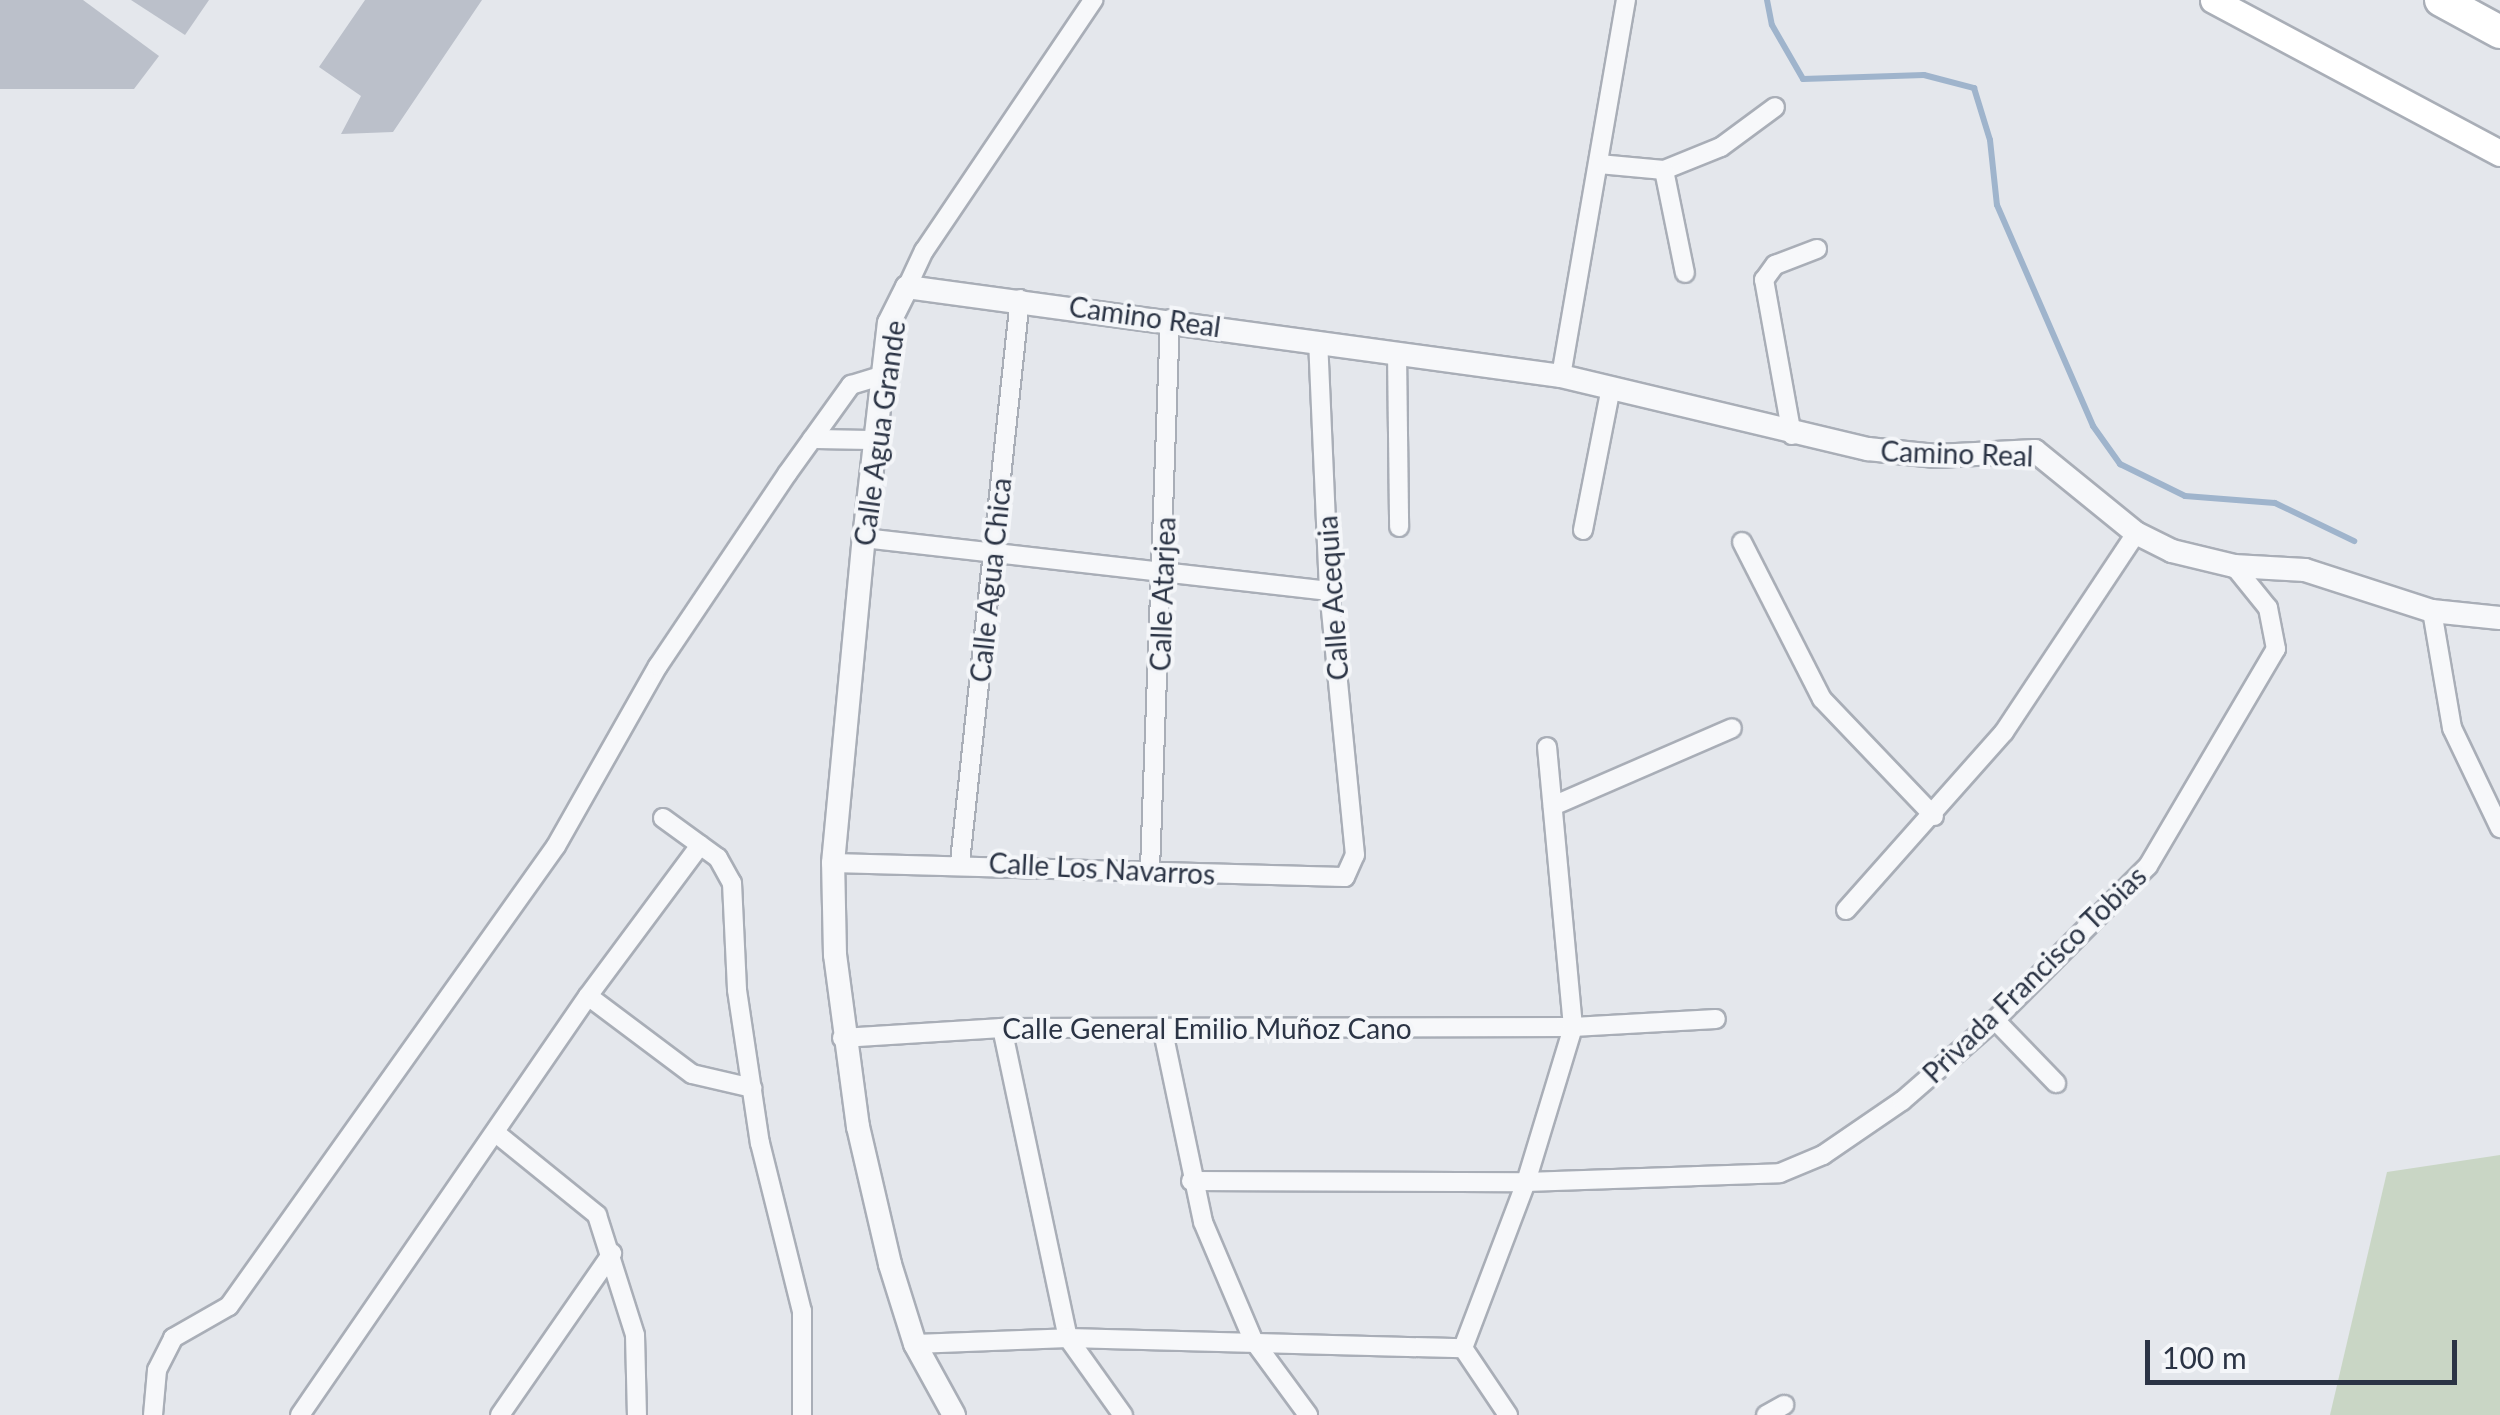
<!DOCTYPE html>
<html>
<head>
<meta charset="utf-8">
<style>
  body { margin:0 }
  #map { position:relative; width:2500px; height:1415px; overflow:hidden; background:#e4e7ec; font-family:Lato,sans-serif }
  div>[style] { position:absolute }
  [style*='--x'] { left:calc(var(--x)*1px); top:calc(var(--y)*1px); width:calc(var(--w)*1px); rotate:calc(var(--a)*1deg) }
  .green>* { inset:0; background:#c9d6c5 }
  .stream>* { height:6px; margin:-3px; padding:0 3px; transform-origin:3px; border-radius:3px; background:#9fb4cc }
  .building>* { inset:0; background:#bbc0ca }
  .roads { filter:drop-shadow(2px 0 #a9aeb7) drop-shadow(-2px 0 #a9aeb7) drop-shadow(0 2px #a9aeb7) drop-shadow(0 -2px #a9aeb7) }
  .minor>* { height:18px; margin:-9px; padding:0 9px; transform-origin:9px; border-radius:9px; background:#f7f8fa }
  .tertiary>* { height:22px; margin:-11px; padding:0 11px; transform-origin:11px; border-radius:11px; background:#f7f8fa }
  .secondary>* { height:25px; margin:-12.5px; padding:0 12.5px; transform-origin:12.5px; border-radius:12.5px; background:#fff }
  .motorway>* { height:32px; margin:-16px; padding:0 16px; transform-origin:16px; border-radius:16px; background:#fff }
  span { translate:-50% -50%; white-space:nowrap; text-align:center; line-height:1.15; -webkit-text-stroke:8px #f4f6f9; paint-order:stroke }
  .street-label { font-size:28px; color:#2b3445 }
  .scale { position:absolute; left:2145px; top:1340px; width:312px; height:45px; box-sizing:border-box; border:5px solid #2b3445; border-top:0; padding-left:12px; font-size:30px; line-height:35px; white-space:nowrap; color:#2b3445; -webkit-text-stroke:8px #f4f6f9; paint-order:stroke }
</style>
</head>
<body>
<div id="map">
  <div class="green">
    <i style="clip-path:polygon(2500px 1155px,2500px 1415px,2330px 1415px,2387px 1172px)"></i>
  </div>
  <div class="stream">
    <i style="--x:1767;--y:0;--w:25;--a:79"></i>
    <i style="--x:1772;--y:25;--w:62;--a:60.1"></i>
    <i style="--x:1803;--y:79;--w:121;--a:-1.9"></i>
    <i style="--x:1924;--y:75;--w:52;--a:14.6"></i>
    <i style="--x:1974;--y:88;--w:54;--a:72.9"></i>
    <i style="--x:1990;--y:140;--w:65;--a:83.9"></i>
    <i style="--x:1997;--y:205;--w:241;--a:66.5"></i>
    <i style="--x:2093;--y:426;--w:47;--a:54.6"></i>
    <i style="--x:2120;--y:464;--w:72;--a:26.2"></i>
    <i style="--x:2185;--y:496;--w:90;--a:4.4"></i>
    <i style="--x:2275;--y:503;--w:88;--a:25.7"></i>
  </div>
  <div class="building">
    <i style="clip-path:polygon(0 0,83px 0,159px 56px,134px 89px,0 89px)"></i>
    <i style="clip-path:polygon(131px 0,209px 0,185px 35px)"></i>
    <i style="clip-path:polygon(365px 0,482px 0,393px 132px,341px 134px,361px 96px,319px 67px)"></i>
  </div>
  <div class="roads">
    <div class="minor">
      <i style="--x:1599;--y:164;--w:65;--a:5.3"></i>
      <i style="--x:1664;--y:170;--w:61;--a:-22"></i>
      <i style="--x:1721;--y:147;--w:67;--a:-36.5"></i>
      <i style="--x:1664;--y:170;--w:105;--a:78.5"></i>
      <i style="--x:907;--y:287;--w:40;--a:-65"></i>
      <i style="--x:924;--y:251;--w:303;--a:-56"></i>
      <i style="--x:1397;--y:352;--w:175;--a:89.3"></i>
      <i style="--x:1561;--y:376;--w:382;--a:-80.2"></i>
      <i style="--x:1792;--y:435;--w:158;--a:-100.2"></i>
      <i style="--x:1764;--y:280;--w:19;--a:-54"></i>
      <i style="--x:1775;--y:265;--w:45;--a:-20.9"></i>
      <i style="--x:812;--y:439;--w:63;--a:0.9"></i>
      <i style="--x:1583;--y:530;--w:146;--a:-78.9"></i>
      <i style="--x:864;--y:538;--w:468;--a:6.5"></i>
      <i style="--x:1742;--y:542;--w:176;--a:63"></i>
      <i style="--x:1822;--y:699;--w:162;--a:46.3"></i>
      <i style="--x:2432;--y:611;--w:119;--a:80.3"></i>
      <i style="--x:2452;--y:728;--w:111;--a:64.4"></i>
      <i style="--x:1553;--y:806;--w:195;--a:-23.5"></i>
      <i style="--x:663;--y:818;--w:68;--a:36"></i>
      <i style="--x:718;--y:858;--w:29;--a:61"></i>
      <i style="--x:732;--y:883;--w:107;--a:87.3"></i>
      <i style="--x:737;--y:990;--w:155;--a:81.5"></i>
      <i style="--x:760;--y:1143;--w:173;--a:76"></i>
      <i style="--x:802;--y:1311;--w:104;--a:90"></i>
      <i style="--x:960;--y:862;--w:566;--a:-83.92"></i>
      <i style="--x:833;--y:863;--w:512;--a:1.57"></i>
      <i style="--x:1345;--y:877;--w:24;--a:-66"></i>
      <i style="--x:1355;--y:855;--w:265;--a:-95.6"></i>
      <i style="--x:1329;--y:591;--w:250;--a:-92.5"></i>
      <i style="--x:1150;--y:869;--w:550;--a:-87.92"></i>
      <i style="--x:1846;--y:910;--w:238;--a:-48.4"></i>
      <i style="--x:2004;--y:732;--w:239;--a:-56.4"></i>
      <i style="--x:588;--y:996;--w:130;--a:36.9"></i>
      <i style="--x:692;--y:1074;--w:62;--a:13.1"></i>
      <i style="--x:1995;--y:1020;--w:88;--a:45.9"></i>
      <i style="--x:1162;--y:1027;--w:199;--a:78.1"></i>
      <i style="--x:1203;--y:1222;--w:128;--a:67"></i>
      <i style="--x:1253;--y:1340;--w:93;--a:53.7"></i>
      <i style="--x:1002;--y:1028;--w:317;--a:78"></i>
      <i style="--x:1068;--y:1338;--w:95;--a:54.5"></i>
      <i style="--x:842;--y:1038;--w:160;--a:-3.6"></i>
      <i style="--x:1002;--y:1028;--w:571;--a:-0.1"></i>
      <i style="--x:1573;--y:1027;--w:143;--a:-3.2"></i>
      <i style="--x:497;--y:1134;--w:129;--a:39"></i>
      <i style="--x:597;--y:1215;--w:126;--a:72.4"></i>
      <i style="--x:635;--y:1335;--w:80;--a:88.6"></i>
      <i style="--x:1191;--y:1181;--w:335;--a:0.2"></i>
      <i style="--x:1526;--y:1182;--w:254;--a:-2"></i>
      <i style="--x:1780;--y:1173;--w:47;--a:-22.7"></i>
      <i style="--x:1823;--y:1155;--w:96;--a:-34.4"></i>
      <i style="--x:1902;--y:1101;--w:123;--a:-41.1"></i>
      <i style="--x:1995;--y:1020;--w:217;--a:-45.2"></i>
      <i style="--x:2148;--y:866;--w:252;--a:-59.5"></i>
      <i style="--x:2276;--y:649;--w:42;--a:-101"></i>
      <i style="--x:2268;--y:608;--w:54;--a:-129"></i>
      <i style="--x:915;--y:1344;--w:153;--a:-2.2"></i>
      <i style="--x:1068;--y:1338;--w:395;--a:1.5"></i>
      <i style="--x:1463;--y:1348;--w:178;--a:-69.2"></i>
      <i style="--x:1526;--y:1182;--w:162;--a:-73.1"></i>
      <i style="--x:1573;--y:1027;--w:281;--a:-95.3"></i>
      <i style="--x:1463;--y:1348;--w:81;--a:56.1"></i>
      <i style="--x:153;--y:1415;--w:45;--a:-84.9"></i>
      <i style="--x:157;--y:1370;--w:36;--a:-63"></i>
      <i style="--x:173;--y:1338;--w:64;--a:-29.7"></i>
      <i style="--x:229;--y:1306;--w:564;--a:-54.59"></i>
      <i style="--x:556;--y:846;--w:207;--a:-60.5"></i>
      <i style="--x:658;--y:666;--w:231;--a:-56.1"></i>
      <i style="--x:787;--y:474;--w:110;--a:-54.3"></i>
      <i style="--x:851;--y:385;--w:34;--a:-17"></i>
      <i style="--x:300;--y:1415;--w:508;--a:-55.5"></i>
      <i style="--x:588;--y:996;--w:188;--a:-53.4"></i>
      <i style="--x:500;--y:1415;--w:197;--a:-55.3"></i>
      <i style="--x:1766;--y:1415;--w:21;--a:-29"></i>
    </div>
    <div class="tertiary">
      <i style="--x:954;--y:1415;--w:81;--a:-118.8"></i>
      <i style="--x:915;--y:1344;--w:84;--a:-107.4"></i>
      <i style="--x:890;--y:1264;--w:141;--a:-103.1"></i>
      <i style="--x:858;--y:1127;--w:174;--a:-97.6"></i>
      <i style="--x:835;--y:955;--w:92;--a:-91.2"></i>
      <i style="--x:833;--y:863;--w:326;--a:-84.6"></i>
      <i style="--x:864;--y:538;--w:216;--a:-83.4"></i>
      <i style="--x:889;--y:323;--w:40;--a:-63.4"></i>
      <i style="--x:907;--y:287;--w:660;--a:7.75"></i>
      <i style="--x:1561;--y:376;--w:316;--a:13.4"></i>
      <i style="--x:1868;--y:449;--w:68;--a:5.9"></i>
      <i style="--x:1936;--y:456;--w:99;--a:-2.9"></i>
      <i style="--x:2035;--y:451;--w:130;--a:39.1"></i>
      <i style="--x:2136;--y:533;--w:40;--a:26.6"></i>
      <i style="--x:2172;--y:551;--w:64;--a:13.6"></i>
      <i style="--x:2234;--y:566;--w:71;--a:3.2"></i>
      <i style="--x:2305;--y:570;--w:133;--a:17.9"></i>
      <i style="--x:2432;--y:611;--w:68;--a:5.9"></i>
    </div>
    <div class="secondary">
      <i style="--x:2213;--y:0;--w:325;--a:28.1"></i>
    </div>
    <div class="motorway">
      <i style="--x:2441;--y:0;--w:67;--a:28.5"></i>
    </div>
  </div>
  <div class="street-label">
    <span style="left:1145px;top:316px;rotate:8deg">Camino Real</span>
    <span style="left:879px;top:433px;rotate:-82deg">Calle Agua Grande</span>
    <span style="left:1957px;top:453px;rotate:2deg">Camino Real</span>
    <span style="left:990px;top:580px;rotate:-84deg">Calle Agua Chica</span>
    <span style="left:1162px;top:594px;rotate:-88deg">Calle Atarjea</span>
    <span style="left:1332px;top:598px;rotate:-94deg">Calle Acequia</span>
    <span style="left:1102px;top:868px;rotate:3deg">Calle Los Navarros</span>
    <span style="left:2034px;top:974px;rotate:-44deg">Privada Francisco Tobias</span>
    <span style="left:1207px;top:1028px">Calle General Emilio Muñoz Cano</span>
  </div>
  <div class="scale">100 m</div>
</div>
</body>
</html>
